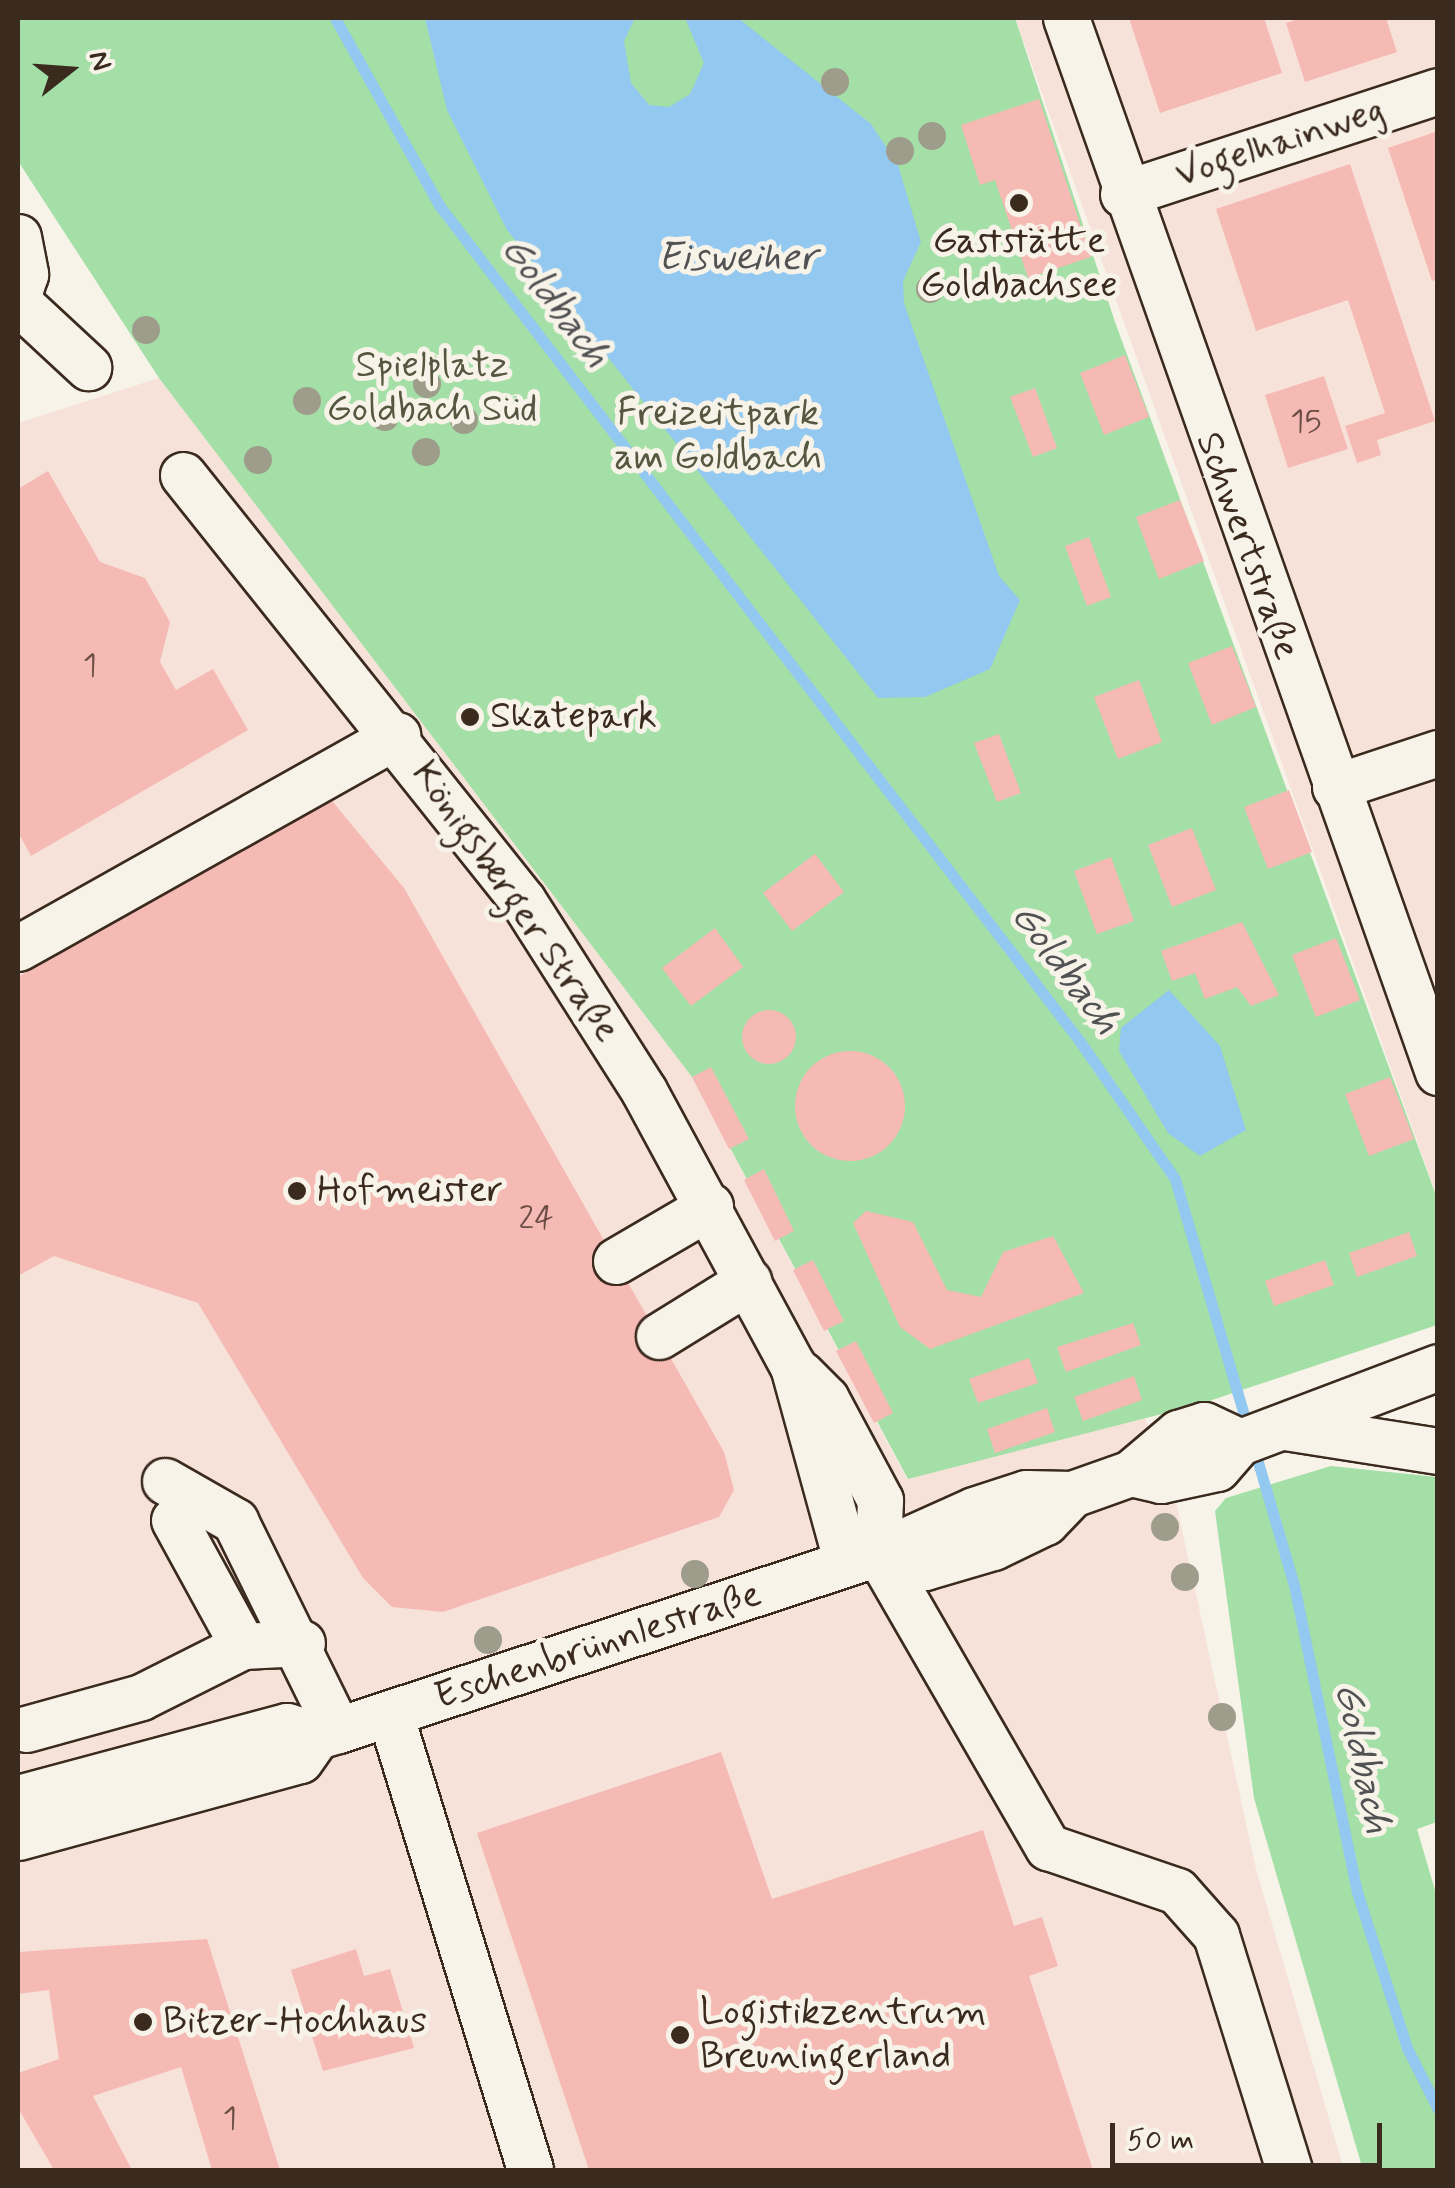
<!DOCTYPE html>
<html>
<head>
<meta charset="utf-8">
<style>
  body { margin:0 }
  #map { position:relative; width:1455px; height:2188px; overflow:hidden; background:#f7f3e8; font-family:Mynerve,sans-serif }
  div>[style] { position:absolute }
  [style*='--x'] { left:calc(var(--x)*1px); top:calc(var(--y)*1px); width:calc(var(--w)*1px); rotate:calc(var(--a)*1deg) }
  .built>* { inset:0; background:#f7e2d9 }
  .green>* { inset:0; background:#a3dfa6 }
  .water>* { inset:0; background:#93c8f1 }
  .stream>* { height:11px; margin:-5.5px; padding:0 5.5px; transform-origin:5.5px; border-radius:5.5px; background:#93c8f1 }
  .building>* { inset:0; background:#f6bab5 }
  .round { border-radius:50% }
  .roads { filter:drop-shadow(2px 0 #3b2a1e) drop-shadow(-2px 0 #3b2a1e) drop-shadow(0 2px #3b2a1e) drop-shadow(0 -2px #3b2a1e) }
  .minor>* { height:45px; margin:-22.5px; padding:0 22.5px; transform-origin:22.5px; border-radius:22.5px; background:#f7f3e8 }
  .trees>* { width:28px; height:28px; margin:-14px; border-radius:50%; background:#9e9d8c }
  .dots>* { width:28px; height:28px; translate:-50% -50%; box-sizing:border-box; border:5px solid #f7f3e8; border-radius:50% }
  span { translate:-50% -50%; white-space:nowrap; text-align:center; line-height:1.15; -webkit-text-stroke:10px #f7f3e8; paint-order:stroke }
  .number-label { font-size:32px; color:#6a4e44 }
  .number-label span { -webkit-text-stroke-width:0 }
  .street-label { font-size:38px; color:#3b2a1e }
  .poi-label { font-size:38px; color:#3b2a1e }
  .left { translate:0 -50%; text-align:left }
  .park-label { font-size:38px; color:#555740 }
  .water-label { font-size:40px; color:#515253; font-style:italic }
  .frame { position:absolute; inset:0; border:20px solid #3b2a1e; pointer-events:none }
  .north { position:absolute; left:20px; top:20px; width:100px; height:100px; -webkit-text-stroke:8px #f7f3e8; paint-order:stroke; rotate:73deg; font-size:28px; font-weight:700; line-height:40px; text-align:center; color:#3b2a1e }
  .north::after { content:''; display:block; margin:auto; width:35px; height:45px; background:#3b2a1e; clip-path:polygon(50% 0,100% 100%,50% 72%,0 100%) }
  .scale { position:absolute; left:1110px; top:2123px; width:272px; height:45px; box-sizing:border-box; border:5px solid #3b2a1e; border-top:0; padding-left:12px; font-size:30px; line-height:35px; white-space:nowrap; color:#3b2a1e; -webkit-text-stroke:8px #f7f3e8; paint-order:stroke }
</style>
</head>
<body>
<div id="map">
  <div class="built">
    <i style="clip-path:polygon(1015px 18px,1437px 18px,1437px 1197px)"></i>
    <i style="clip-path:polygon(159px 378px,692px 1077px,907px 1479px,1145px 1418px,1175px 1498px,1256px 1869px,1344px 2170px,18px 2170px,18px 423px)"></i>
  </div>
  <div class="green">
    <i style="clip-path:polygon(18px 18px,1015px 18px,1115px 322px,1437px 1198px,1437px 1325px,1197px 1405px,908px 1479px,692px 1077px,159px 378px,18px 161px)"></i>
    <i style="clip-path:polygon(1331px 1466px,1437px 1477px,1437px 1822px,1417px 1829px,1437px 1897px,1437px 2170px,1363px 2170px,1254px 1798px,1215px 1511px,1226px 1498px)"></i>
  </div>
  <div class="water">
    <i style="clip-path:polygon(425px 18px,635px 18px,624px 41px,631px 83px,649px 105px,669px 107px,690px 94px,704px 63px,685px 18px,738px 18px,871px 124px,898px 165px,921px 242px,903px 281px,904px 303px,999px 576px,1020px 600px,990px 669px,925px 697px,878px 698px,507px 230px,447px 110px)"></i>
    <i style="clip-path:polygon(1169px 990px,1220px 1046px,1246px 1130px,1200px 1156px,1168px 1133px,1119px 1051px,1121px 1028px)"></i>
  </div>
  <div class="stream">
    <i style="--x:335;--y:18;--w:214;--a:60.9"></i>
    <i style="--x:439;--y:205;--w:1056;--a:52.54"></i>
    <i style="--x:1081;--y:1043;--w:165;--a:55.3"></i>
    <i style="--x:1175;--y:1179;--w:259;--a:73.7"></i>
    <i style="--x:1253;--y:1445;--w:146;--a:73.7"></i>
    <i style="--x:1294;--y:1585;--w:313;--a:78.4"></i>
    <i style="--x:1357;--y:1892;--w:164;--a:72.2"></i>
    <i style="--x:1407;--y:2048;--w:68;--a:63.1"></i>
  </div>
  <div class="building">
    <i style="clip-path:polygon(1129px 18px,1264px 18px,1282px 73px,1160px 113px)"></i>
    <i style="clip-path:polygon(1301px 18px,1386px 18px,1397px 52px,1305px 82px,1286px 23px)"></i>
    <i style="clip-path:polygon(1039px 99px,1091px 257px,1028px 278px,995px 180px,980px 185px,961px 125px)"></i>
    <i style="clip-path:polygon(1438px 131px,1438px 279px,1432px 281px,1388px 148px)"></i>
    <i style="clip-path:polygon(1350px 164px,1435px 421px,1377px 440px,1381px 455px,1357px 463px,1345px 426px,1385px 413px,1348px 300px,1256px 331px,1216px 209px)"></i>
    <i style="clip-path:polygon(1125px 355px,1149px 417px,1104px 435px,1080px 373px)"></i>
    <i style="clip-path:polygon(1324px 376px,1348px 449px,1288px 468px,1265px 395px)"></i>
    <i style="clip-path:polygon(1035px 388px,1057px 448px,1033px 457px,1010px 397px)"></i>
    <i style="clip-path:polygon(48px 471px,100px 562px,145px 578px,170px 622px,160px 662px,176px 690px,213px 669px,248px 730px,31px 856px,18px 832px,18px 489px)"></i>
    <i style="clip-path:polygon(1180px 500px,1204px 561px,1159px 579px,1136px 517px)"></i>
    <i style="clip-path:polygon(1089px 537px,1111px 597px,1087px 606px,1065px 546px)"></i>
    <i style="clip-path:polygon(1232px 646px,1256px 707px,1212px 725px,1188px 663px)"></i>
    <i style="clip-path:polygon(1139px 680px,1162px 742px,1118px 759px,1094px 697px)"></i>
    <i style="clip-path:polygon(999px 734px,1021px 793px,997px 802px,974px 743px)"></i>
    <i style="clip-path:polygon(1289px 790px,1312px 852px,1268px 869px,1244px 807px)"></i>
    <i style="clip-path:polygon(328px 796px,404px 888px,724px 1452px,734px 1490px,719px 1517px,443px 1612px,392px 1607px,363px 1578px,198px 1303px,54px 1256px,18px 1276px,18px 977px)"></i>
    <i style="clip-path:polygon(1192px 828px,1216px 890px,1172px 907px,1148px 845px)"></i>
    <i style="clip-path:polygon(815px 854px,844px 892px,792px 931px,763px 893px)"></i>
    <i style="clip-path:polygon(1111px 857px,1134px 921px,1097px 934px,1074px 871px)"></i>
    <i style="clip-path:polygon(1242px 922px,1279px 995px,1251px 1006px,1237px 987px,1205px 999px,1195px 973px,1172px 981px,1161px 951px)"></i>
    <i style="clip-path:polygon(715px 928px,743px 967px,691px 1006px,662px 968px)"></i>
    <i style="clip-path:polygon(1336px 938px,1360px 1000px,1316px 1017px,1292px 955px)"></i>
    <i class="round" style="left:742px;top:1010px;width:54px;height:54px"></i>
    <i class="round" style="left:795px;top:1051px;width:110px;height:110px"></i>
    <i style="clip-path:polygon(711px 1067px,749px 1139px,729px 1149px,692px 1077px)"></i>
    <i style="clip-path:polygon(1390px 1077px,1414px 1139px,1369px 1156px,1345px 1094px)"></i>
    <i style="clip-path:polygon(764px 1169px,794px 1231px,775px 1241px,744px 1180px)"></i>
    <i style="clip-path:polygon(866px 1211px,913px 1222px,947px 1290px,981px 1297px,1003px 1252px,1053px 1236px,1084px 1293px,930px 1349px,900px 1327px,853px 1223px)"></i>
    <i style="clip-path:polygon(1409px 1232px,1417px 1256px,1357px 1277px,1349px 1253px)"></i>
    <i style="clip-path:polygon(813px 1260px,844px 1321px,824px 1331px,793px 1270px)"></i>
    <i style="clip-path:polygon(1325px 1260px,1334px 1285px,1274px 1306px,1265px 1281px)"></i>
    <i style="clip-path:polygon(1133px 1323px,1141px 1345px,1066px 1372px,1057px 1347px)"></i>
    <i style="clip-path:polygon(856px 1341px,893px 1413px,874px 1423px,836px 1351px)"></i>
    <i style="clip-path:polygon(1029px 1358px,1038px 1383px,978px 1403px,969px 1379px)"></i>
    <i style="clip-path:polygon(1134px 1376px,1142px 1400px,1083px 1421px,1074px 1397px)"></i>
    <i style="clip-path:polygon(1047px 1408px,1055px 1432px,995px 1453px,987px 1429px)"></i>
    <i style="clip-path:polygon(721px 1752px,772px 1899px,983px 1830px,1014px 1926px,1042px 1917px,1058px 1966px,1029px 1976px,1093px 2170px,589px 2170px,477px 1833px)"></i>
    <i style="clip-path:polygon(207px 1939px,280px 2170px,212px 2170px,181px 2067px,93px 2096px,132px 2170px,54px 2170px,18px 2108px,18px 2073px,59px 2059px,49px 1990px,18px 1994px,18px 1952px)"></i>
    <i style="clip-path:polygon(356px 1949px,364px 1976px,390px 1969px,414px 2048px,323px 2071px,291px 1970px)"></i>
  </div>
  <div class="roads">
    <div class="minor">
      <i style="--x:1066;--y:18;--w:1118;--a:70.56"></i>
      <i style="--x:1123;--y:194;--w:331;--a:-18.1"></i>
      <i style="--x:18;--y:237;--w:38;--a:79"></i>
      <i style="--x:25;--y:274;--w:23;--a:108"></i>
      <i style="--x:18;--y:302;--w:96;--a:42.9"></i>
      <i style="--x:183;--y:475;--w:545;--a:51.41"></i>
      <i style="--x:523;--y:901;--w:225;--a:57.5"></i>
      <i style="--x:644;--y:1091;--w:313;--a:61.6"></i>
      <i style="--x:793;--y:1366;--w:204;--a:74.7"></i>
      <i style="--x:1335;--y:787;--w:108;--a:-18.3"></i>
      <i style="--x:18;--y:948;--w:435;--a:-29.3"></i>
      <i style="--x:616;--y:1261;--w:109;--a:-30.3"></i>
      <i style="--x:659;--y:1336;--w:105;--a:-31.7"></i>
      <i style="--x:801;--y:1374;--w:35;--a:45"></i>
      <i style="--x:826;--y:1399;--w:115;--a:61.9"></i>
      <i style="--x:880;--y:1500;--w:53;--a:92.2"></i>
      <i style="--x:1285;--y:1427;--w:155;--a:8.9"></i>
      <i style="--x:1131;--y:1473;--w:31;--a:13"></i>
      <i style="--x:1161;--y:1480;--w:57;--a:-12.1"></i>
      <i style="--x:1217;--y:1468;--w:35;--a:-49"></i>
      <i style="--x:1240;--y:1442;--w:212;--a:-20.7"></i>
      <i style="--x:165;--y:1481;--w:81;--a:29.7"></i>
      <i style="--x:235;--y:1521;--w:233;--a:63.8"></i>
      <i style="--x:174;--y:1520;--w:144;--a:61.3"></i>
      <i style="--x:878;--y:1553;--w:340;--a:60"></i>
      <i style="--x:1048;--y:1847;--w:136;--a:18.8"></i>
      <i style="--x:1177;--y:1891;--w:59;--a:48.4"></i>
      <i style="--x:1216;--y:1935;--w:246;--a:72.7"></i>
      <i style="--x:878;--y:1553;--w:49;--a:16.6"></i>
      <i style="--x:925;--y:1567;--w:71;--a:-16.4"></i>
      <i style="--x:993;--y:1547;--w:58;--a:-25.7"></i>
      <i style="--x:1045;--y:1522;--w:39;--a:-46"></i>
      <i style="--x:1072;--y:1494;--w:63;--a:-19.6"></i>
      <i style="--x:1131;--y:1473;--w:62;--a:-40.4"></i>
      <i style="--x:1178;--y:1433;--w:27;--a:-17"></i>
      <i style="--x:1204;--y:1425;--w:40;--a:25"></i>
      <i style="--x:390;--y:1714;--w:477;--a:72.9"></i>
      <i style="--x:26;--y:1729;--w:119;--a:-15.5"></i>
      <i style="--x:141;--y:1697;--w:114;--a:-26.6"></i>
      <i style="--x:243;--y:1646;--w:59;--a:-2.9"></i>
      <i style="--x:18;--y:1798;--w:278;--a:-15"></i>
      <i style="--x:287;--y:1726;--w:32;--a:18"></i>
      <i style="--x:317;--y:1736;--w:22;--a:-16"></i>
      <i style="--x:338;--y:1730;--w:568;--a:-18.15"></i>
      <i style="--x:878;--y:1553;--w:105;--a:-24.1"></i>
      <i style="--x:974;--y:1510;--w:55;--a:-18.1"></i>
      <i style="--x:1026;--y:1493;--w:46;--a:1.2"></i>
      <i style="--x:18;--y:1837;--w:292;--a:-15.3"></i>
      <i style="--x:300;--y:1760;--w:29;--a:-55"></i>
    </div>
  </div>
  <div class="trees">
    <i style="left:835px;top:82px"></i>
    <i style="left:932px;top:136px"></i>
    <i style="left:900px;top:151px"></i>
    <i style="left:930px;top:289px"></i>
    <i style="left:146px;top:330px"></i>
    <i style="left:427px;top:384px"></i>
    <i style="left:307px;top:401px"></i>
    <i style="left:385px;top:417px"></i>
    <i style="left:464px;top:420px"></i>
    <i style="left:426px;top:452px"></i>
    <i style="left:258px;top:460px"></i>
    <i style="left:1165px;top:1527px"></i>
    <i style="left:695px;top:1574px"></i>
    <i style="left:1185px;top:1577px"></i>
    <i style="left:488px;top:1640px"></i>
    <i style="left:1222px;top:1717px"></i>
  </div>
  <div class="dots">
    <i style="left:1019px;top:203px;background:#3b2a1e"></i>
    <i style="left:470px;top:717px;background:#3b2a1e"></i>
    <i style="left:297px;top:1191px;background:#3b2a1e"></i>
    <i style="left:143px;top:2022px;background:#3b2a1e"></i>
    <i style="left:680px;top:2035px;background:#3b2a1e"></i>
  </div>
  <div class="number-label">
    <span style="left:1306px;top:422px">15</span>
    <span style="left:90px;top:666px">1</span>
    <span style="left:536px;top:1219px">24</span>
    <span style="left:230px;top:2119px">1</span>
  </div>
  <div class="street-label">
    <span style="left:1280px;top:143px;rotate:-18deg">Vogelhainweg</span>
    <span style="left:1247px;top:546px;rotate:70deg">Schwertstraße</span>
    <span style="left:515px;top:902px;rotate:55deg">Königsberger Straße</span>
    <span style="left:598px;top:1646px;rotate:-18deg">Eschenbrünnlestraße</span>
  </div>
  <div class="poi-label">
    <span style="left:1019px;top:264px">Gaststätte<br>Goldbachsee</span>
    <span class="left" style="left:490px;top:717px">Skatepark</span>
    <span class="left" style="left:317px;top:1191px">Hofmeister</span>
    <span class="left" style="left:700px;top:2035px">Logistikzentrum<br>Breuningerland</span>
    <span class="left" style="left:163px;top:2022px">Bitzer-Hochhaus</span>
  </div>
  <div class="park-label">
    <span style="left:432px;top:388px">Spielplatz<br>Goldbach Süd</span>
    <span style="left:718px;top:436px">Freizeitpark<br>am Goldbach</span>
  </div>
  <div class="water-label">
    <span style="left:737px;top:258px">Eisweiher</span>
    <span style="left:555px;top:302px;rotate:53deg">Goldbach</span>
    <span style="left:1065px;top:969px;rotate:53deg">Goldbach</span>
    <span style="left:1362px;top:1758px;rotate:78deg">Goldbach</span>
  </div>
  <div class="frame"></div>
  <div class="north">N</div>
  <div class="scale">50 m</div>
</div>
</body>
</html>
